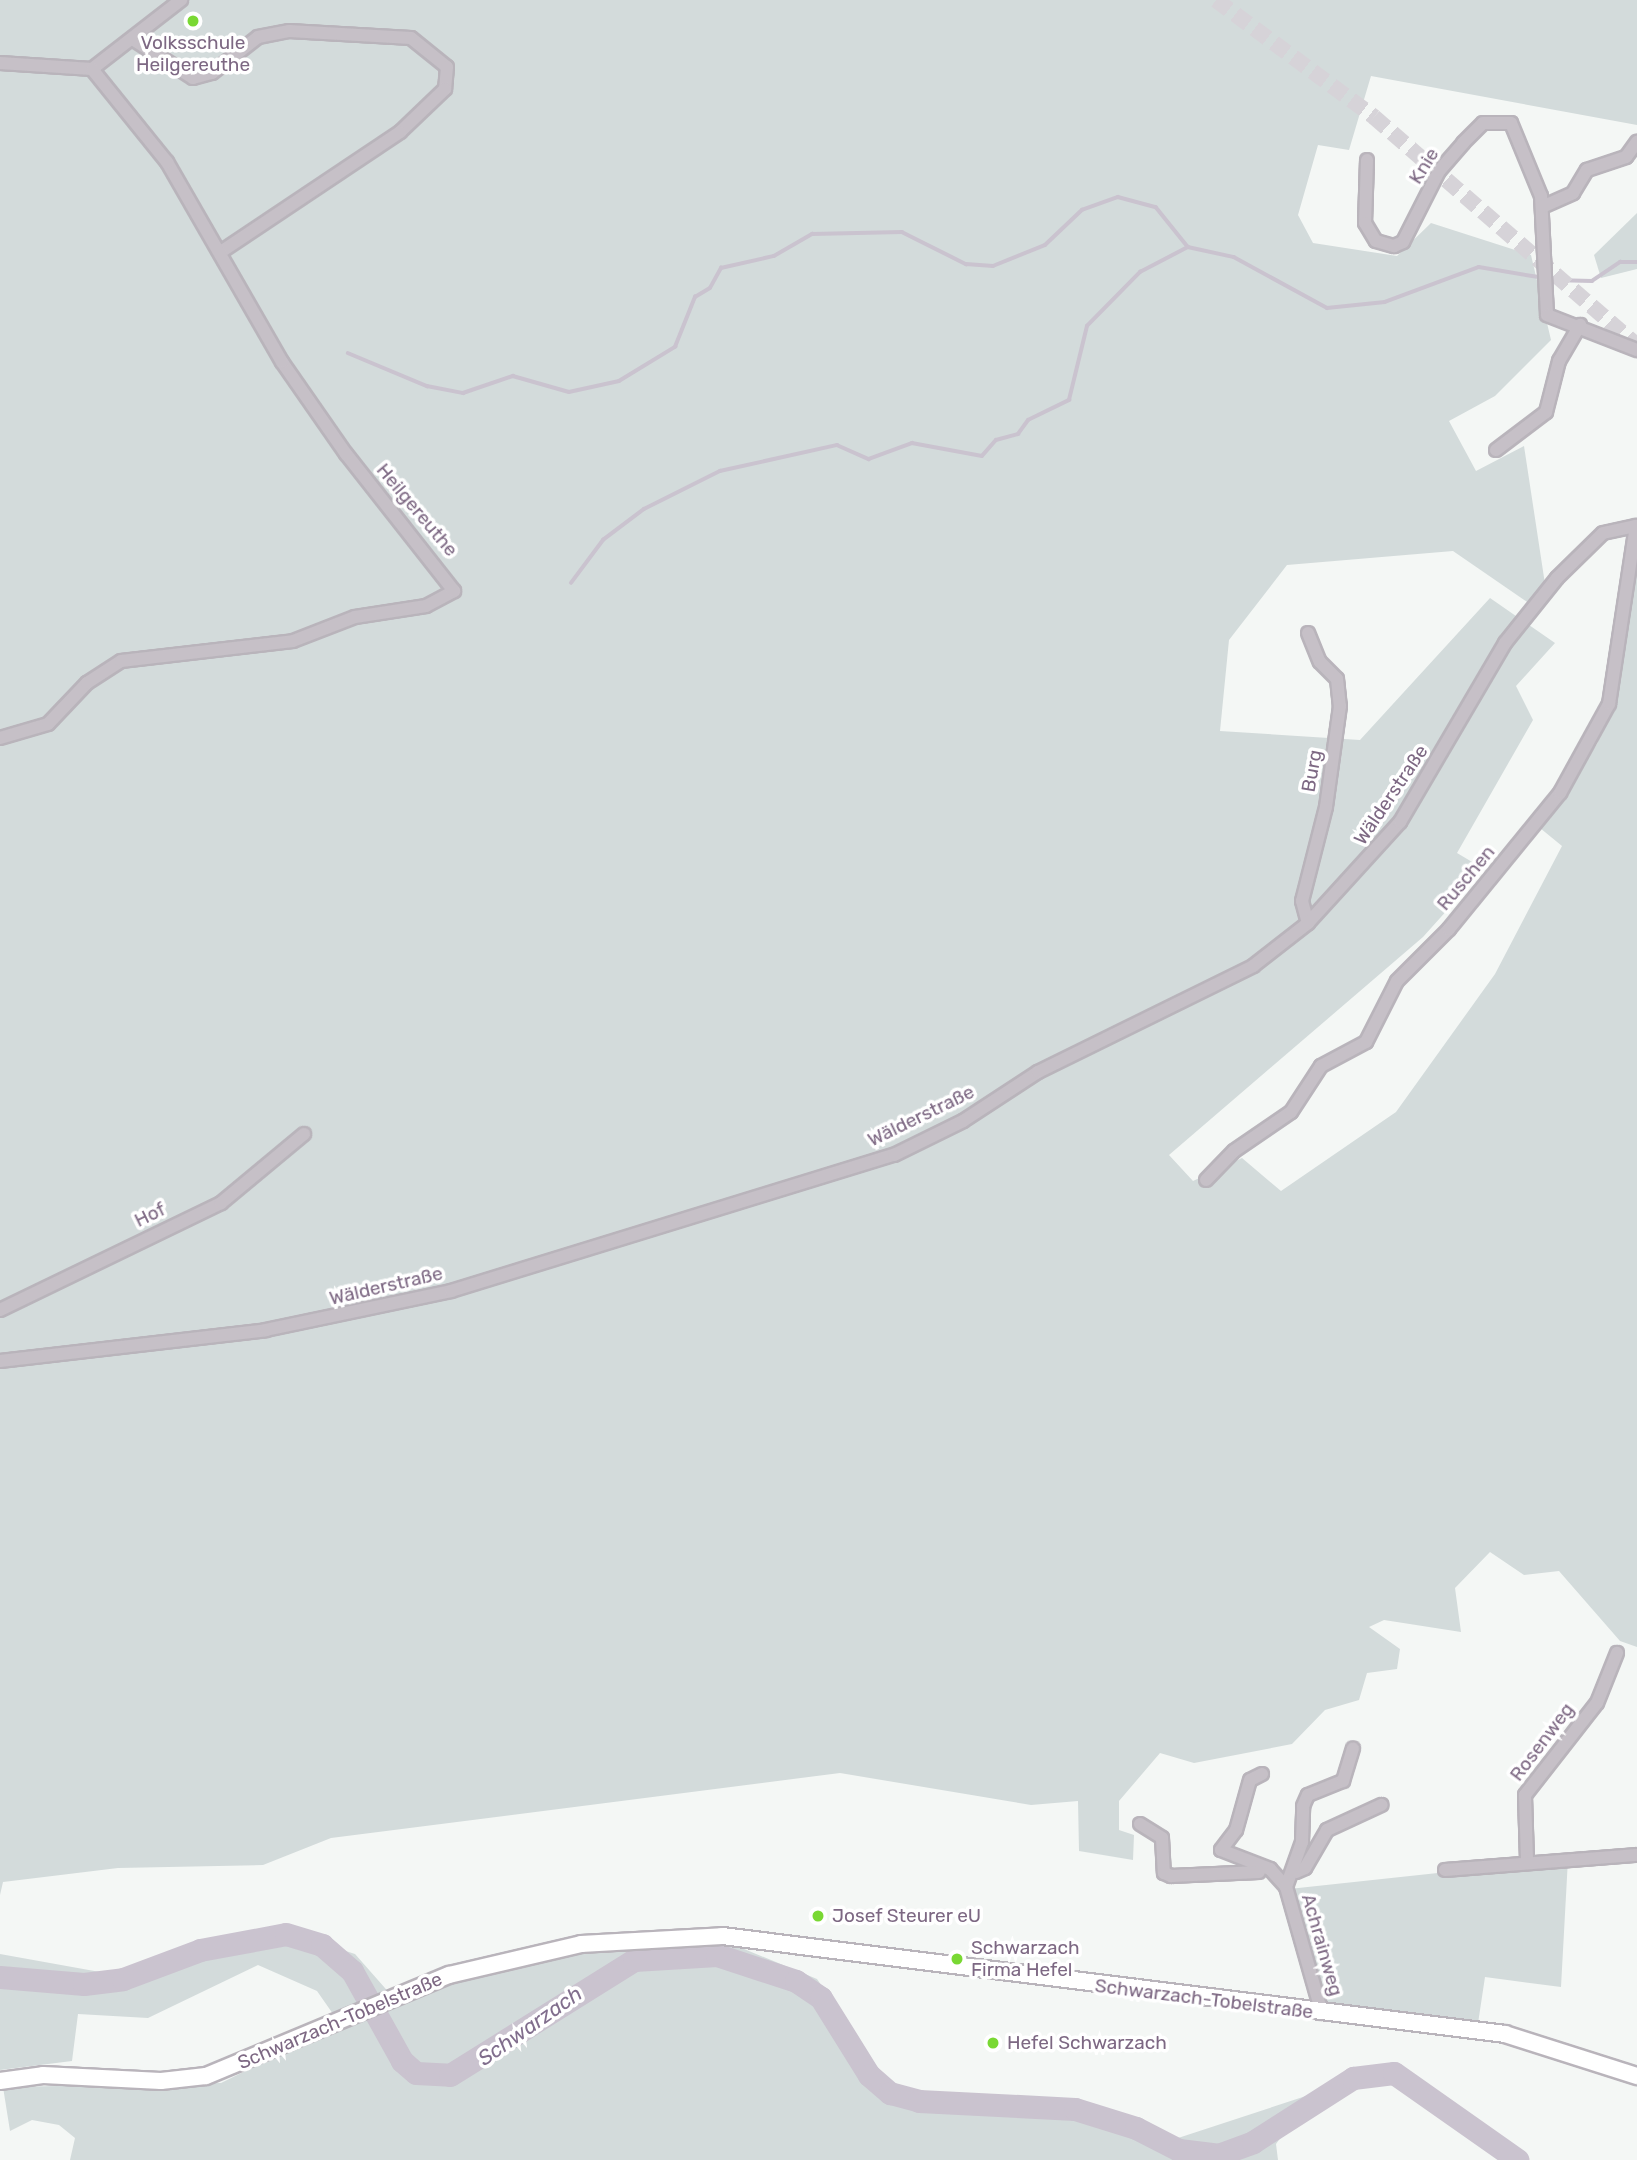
<!DOCTYPE html>
<html>
<head>
<meta charset="utf-8">
<style>
  body { margin:0 }
  #map { position:relative; width:1637px; height:2160px; overflow:hidden; background:#f4f7f5; font-family:Rubik,sans-serif }
  div>[style] { position:absolute }
  [style*='--x'] { left:calc(var(--x)*1px); top:calc(var(--y)*1px); width:calc(var(--w)*1px); rotate:calc(var(--a)*1deg) }
  .green>* { inset:0; background:#d3dbdb }
  .stream>* { height:3.5px; margin:-1.75px; padding:0 1.75px; transform-origin:1.75px; border-radius:1.75px; background:#cac3cf }
  .river>* { height:23px; margin:-11.5px; padding:0 11.5px; transform-origin:11.5px; border-radius:11.5px; background:#cac3cf }
  .major-tunnel>* { height:16px; margin-top:-8px; transform-origin:0; background:repeating-linear-gradient(90deg,#d6d3d8 0 16px,transparent 0 24px) }
  .roads { filter:drop-shadow(2px 0 #b9b4bb) drop-shadow(-2px 0 #b9b4bb) drop-shadow(0 2px #b9b4bb) drop-shadow(0 -2px #b9b4bb) }
  .minor>* { height:12px; margin:-6px; padding:0 6px; transform-origin:6px; border-radius:6px; background:#c6c0c7 }
  .major>* { height:16px; margin:-8px; padding:0 8px; transform-origin:8px; border-radius:8px; background:#fff }
  .dots>* { width:19px; height:19px; translate:-50% -50%; box-sizing:border-box; border:4px solid #fff; border-radius:50% }
  span { translate:-50% -50%; white-space:nowrap; text-align:center; line-height:1.15; -webkit-text-stroke:7px #fff; paint-order:stroke }
  .poi-label { font-size:19px; color:#7d6883 }
  .left { translate:0 -50%; text-align:left }
  .street-label { font-size:19px; color:#7d6883 }
  .water-label { font-size:21px; color:#816e8d; font-style:italic }
</style>
</head>
<body>
<div id="map">
  <div class="green">
    <i style="clip-path:polygon(0 0,1637px 0,1637px 125px,1371px 76px,1349px 150px,1318px 145px,1298px 215px,1313px 243px,1397px 256px,1431px 223px,1531px 255px,1551px 340px,1495px 396px,1449px 421px,1476px 471px,1524px 446px,1545px 584px,1530px 604px,1453px 551px,1287px 565px,1229px 640px,1220px 731px,1360px 740px,1490px 598px,1555px 643px,1516px 686px,1533px 720px,1457px 853px,1484px 869px,1423px 937px,1169px 1155px,1193px 1181px,1242px 1158px,1281px 1191px,1396px 1112px,1495px 974px,1562px 846px,1540px 828px,1597px 744px,1613px 703px,1637px 563px,1637px 1647px,1620px 1641px,1559px 1571px,1524px 1575px,1490px 1552px,1455px 1588px,1461px 1632px,1384px 1620px,1369px 1627px,1400px 1649px,1397px 1669px,1367px 1673px,1359px 1700px,1325px 1710px,1292px 1744px,1194px 1763px,1160px 1753px,1119px 1801px,1119px 1830px,1134px 1835px,1133px 1860px,1079px 1851px,1078px 1801px,1031px 1805px,840px 1773px,331px 1838px,263px 1865px,118px 1868px,3px 1882px,0 1895px)"></i>
    <i style="clip-path:polygon(1637px 213px,1637px 269px,1601px 278px,1594px 255px)"></i>
    <i style="clip-path:polygon(1568px 1859px,1561px 1987px,1485px 1977px,1477px 2030px,1323px 2013px,1289px 1889px)"></i>
    <i style="clip-path:polygon(283px 1931px,355px 1954px,392px 1996px,512px 1958px,681px 1939px,732px 1944px,817px 1979px,886px 2080px,924px 2097px,1026px 2099px,1111px 2111px,1172px 2140px,1312px 2094px,1276px 2144px,1278px 2160px,70px 2160px,75px 2138px,59px 2125px,32px 2120px,10px 2131px,3px 2087px,221px 2083px,340px 2024px,317px 1991px,258px 1965px,148px 2018px,78px 2014px,72px 2061px,0 2070px,0 1954px,111px 1974px)"></i>
  </div>
  <div class="stream">
    <i style="--x:1552;--y:280;--w:40;--a:1.4"></i>
    <i style="--x:1592;--y:281;--w:34;--a:-34"></i>
    <i style="--x:1620;--y:262;--w:17;--a:0"></i>
    <i style="--x:348;--y:353;--w:86;--a:22.7"></i>
    <i style="--x:427;--y:386;--w:37;--a:11"></i>
    <i style="--x:463;--y:393;--w:53;--a:-18.8"></i>
    <i style="--x:513;--y:376;--w:58;--a:15.9"></i>
    <i style="--x:569;--y:392;--w:51;--a:-12.4"></i>
    <i style="--x:619;--y:381;--w:66;--a:-31.3"></i>
    <i style="--x:675;--y:347;--w:54;--a:-68.2"></i>
    <i style="--x:695;--y:297;--w:17;--a:-31"></i>
    <i style="--x:710;--y:288;--w:23;--a:-61"></i>
    <i style="--x:721;--y:268;--w:54;--a:-12.8"></i>
    <i style="--x:774;--y:256;--w:44;--a:-30.1"></i>
    <i style="--x:812;--y:234;--w:90;--a:-1.3"></i>
    <i style="--x:902;--y:232;--w:72;--a:26.6"></i>
    <i style="--x:966;--y:264;--w:27;--a:4"></i>
    <i style="--x:993;--y:266;--w:56;--a:-22"></i>
    <i style="--x:1045;--y:245;--w:51;--a:-43.4"></i>
    <i style="--x:1082;--y:210;--w:38;--a:-20"></i>
    <i style="--x:1118;--y:197;--w:39;--a:15"></i>
    <i style="--x:1156;--y:207;--w:51;--a:51.3"></i>
    <i style="--x:1188;--y:247;--w:47;--a:12.3"></i>
    <i style="--x:1234;--y:257;--w:106;--a:28.7"></i>
    <i style="--x:1327;--y:308;--w:58;--a:-5.9"></i>
    <i style="--x:1385;--y:302;--w:100;--a:-20.4"></i>
    <i style="--x:1479;--y:267;--w:60;--a:9.6"></i>
    <i style="--x:571;--y:583;--w:54;--a:-53.3"></i>
    <i style="--x:603;--y:540;--w:51;--a:-37.1"></i>
    <i style="--x:644;--y:509;--w:85;--a:-26.6"></i>
    <i style="--x:720;--y:471;--w:120;--a:-12.5"></i>
    <i style="--x:837;--y:445;--w:35;--a:24"></i>
    <i style="--x:869;--y:459;--w:46;--a:-20.4"></i>
    <i style="--x:912;--y:443;--w:71;--a:10.5"></i>
    <i style="--x:982;--y:456;--w:21;--a:-49"></i>
    <i style="--x:996;--y:440;--w:23;--a:-15"></i>
    <i style="--x:1018;--y:434;--w:17;--a:-54"></i>
    <i style="--x:1028;--y:420;--w:46;--a:-26"></i>
    <i style="--x:1069;--y:400;--w:76;--a:-76.3"></i>
    <i style="--x:1087;--y:326;--w:76;--a:-45.5"></i>
    <i style="--x:1140;--y:272;--w:54;--a:-27.5"></i>
  </div>
  <div class="river">
    <i style="--x:0;--y:1977;--w:84;--a:4.8"></i>
    <i style="--x:84;--y:1984;--w:39;--a:-7"></i>
    <i style="--x:123;--y:1979;--w:82;--a:-20.6"></i>
    <i style="--x:200;--y:1950;--w:87;--a:-10.5"></i>
    <i style="--x:286;--y:1934;--w:38;--a:17"></i>
    <i style="--x:322;--y:1945;--w:40;--a:41"></i>
    <i style="--x:352;--y:1971;--w:103;--a:60.9"></i>
    <i style="--x:402;--y:2061;--w:18;--a:41"></i>
    <i style="--x:416;--y:2073;--w:34;--a:3"></i>
    <i style="--x:450;--y:2075;--w:217;--a:-32"></i>
    <i style="--x:634;--y:1960;--w:83;--a:-3.4"></i>
    <i style="--x:717;--y:1955;--w:83;--a:18.2"></i>
    <i style="--x:796;--y:1981;--w:30;--a:34"></i>
    <i style="--x:821;--y:1998;--w:91;--a:58.1"></i>
    <i style="--x:869;--y:2075;--w:28;--a:41"></i>
    <i style="--x:890;--y:2093;--w:30;--a:15"></i>
    <i style="--x:919;--y:2101;--w:156;--a:2.9"></i>
    <i style="--x:1075;--y:2109;--w:64;--a:17.3"></i>
    <i style="--x:1136;--y:2128;--w:48;--a:27.1"></i>
    <i style="--x:1179;--y:2150;--w:39;--a:7"></i>
    <i style="--x:1218;--y:2155;--w:37;--a:-20"></i>
    <i style="--x:1253;--y:2142;--w:119;--a:-32.6"></i>
    <i style="--x:1353;--y:2078;--w:41;--a:-7"></i>
    <i style="--x:1394;--y:2073;--w:151;--a:35.1"></i>
  </div>
  <div class="major-tunnel">
    <i style="--x:1216;--y:0;--w:197;--a:36.5"></i>
    <i style="--x:1374;--y:117;--w:349;--a:41"></i>
  </div>
  <div class="roads">
    <div class="minor">
      <i style="--x:134;--y:40;--w:70;--a:32.8"></i>
      <i style="--x:193;--y:78;--w:20;--a:-15"></i>
      <i style="--x:212;--y:73;--w:58;--a:-38"></i>
      <i style="--x:258;--y:37;--w:32;--a:-11"></i>
      <i style="--x:289;--y:31;--w:122;--a:3.3"></i>
      <i style="--x:411;--y:38;--w:46;--a:38.9"></i>
      <i style="--x:447;--y:67;--w:22;--a:95"></i>
      <i style="--x:445;--y:89;--w:62;--a:136.3"></i>
      <i style="--x:400;--y:132;--w:212;--a:146.2"></i>
      <i style="--x:0;--y:63;--w:92;--a:3.7"></i>
      <i style="--x:92;--y:69;--w:113;--a:-37.8"></i>
      <i style="--x:1367;--y:160;--w:63;--a:91.8"></i>
      <i style="--x:1365;--y:223;--w:21;--a:59"></i>
      <i style="--x:1376;--y:241;--w:19;--a:16"></i>
      <i style="--x:1394;--y:246;--w:10;--a:-24"></i>
      <i style="--x:1403;--y:242;--w:80;--a:-63.1"></i>
      <i style="--x:1439;--y:171;--w:37;--a:-49"></i>
      <i style="--x:1463;--y:143;--w:28;--a:-45"></i>
      <i style="--x:1483;--y:123;--w:28;--a:0"></i>
      <i style="--x:1511;--y:123;--w:79;--a:67.7"></i>
      <i style="--x:1541;--y:196;--w:119;--a:87.1"></i>
      <i style="--x:1547;--y:315;--w:97;--a:21.3"></i>
      <i style="--x:1542;--y:207;--w:34;--a:-24"></i>
      <i style="--x:1573;--y:193;--w:27;--a:-59"></i>
      <i style="--x:1587;--y:170;--w:41;--a:-18.4"></i>
      <i style="--x:1626;--y:157;--w:19;--a:-54"></i>
      <i style="--x:1496;--y:450;--w:63;--a:-37.2"></i>
      <i style="--x:1546;--y:412;--w:53;--a:-75.7"></i>
      <i style="--x:1559;--y:361;--w:42;--a:-59.7"></i>
      <i style="--x:1308;--y:633;--w:31;--a:68"></i>
      <i style="--x:1320;--y:662;--w:24;--a:45"></i>
      <i style="--x:1337;--y:679;--w:27;--a:84"></i>
      <i style="--x:1340;--y:706;--w:102;--a:97.9"></i>
      <i style="--x:1326;--y:807;--w:97;--a:104.3"></i>
      <i style="--x:1302;--y:901;--w:23;--a:75"></i>
      <i style="--x:0;--y:738;--w:50;--a:-16.3"></i>
      <i style="--x:48;--y:724;--w:57;--a:-46.4"></i>
      <i style="--x:87;--y:683;--w:40;--a:-32.9"></i>
      <i style="--x:121;--y:661;--w:173;--a:-6.6"></i>
      <i style="--x:293;--y:641;--w:66;--a:-21.2"></i>
      <i style="--x:355;--y:617;--w:72;--a:-8.8"></i>
      <i style="--x:426;--y:606;--w:32;--a:-28"></i>
      <i style="--x:454;--y:591;--w:174;--a:-128.2"></i>
      <i style="--x:346;--y:454;--w:112;--a:-124.8"></i>
      <i style="--x:282;--y:362;--w:231;--a:-119.9"></i>
      <i style="--x:167;--y:162;--w:119;--a:-128.9"></i>
      <i style="--x:1206;--y:1180;--w:40;--a:-46"></i>
      <i style="--x:1234;--y:1151;--w:69;--a:-34.4"></i>
      <i style="--x:1291;--y:1112;--w:55;--a:-56.9"></i>
      <i style="--x:1321;--y:1066;--w:51;--a:-28.1"></i>
      <i style="--x:1366;--y:1042;--w:68;--a:-63.1"></i>
      <i style="--x:1397;--y:981;--w:74;--a:-45"></i>
      <i style="--x:1449;--y:929;--w:176;--a:-50.8"></i>
      <i style="--x:1560;--y:793;--w:102;--a:-61.2"></i>
      <i style="--x:1609;--y:704;--w:180;--a:-81.4"></i>
      <i style="--x:0;--y:1310;--w:246;--a:-25.8"></i>
      <i style="--x:221;--y:1203;--w:108;--a:-39.7"></i>
      <i style="--x:0;--y:1361;--w:268;--a:-6.6"></i>
      <i style="--x:266;--y:1330;--w:189;--a:-11.9"></i>
      <i style="--x:451;--y:1291;--w:463;--a:-17.1"></i>
      <i style="--x:894;--y:1155;--w:77;--a:-26.2"></i>
      <i style="--x:963;--y:1121;--w:90;--a:-33.2"></i>
      <i style="--x:1038;--y:1072;--w:240;--a:-26.2"></i>
      <i style="--x:1253;--y:966;--w:70;--a:-38"></i>
      <i style="--x:1308;--y:923;--w:137;--a:-47.7"></i>
      <i style="--x:1400;--y:822;--w:208;--a:-59.6"></i>
      <i style="--x:1505;--y:643;--w:83;--a:-51.3"></i>
      <i style="--x:1557;--y:578;--w:64;--a:-44.4"></i>
      <i style="--x:1603;--y:533;--w:35;--a:-12"></i>
      <i style="--x:1262;--y:1774;--w:13;--a:153"></i>
      <i style="--x:1250;--y:1780;--w:52;--a:105.6"></i>
      <i style="--x:1236;--y:1830;--w:25;--a:127"></i>
      <i style="--x:1221;--y:1850;--w:53;--a:21.2"></i>
      <i style="--x:1270;--y:1869;--w:24;--a:48"></i>
      <i style="--x:1286;--y:1887;--w:131;--a:74.1"></i>
      <i style="--x:1140;--y:1824;--w:26;--a:32"></i>
      <i style="--x:1162;--y:1838;--w:35;--a:87"></i>
      <i style="--x:1164;--y:1873;--w:8;--a:23"></i>
      <i style="--x:1171;--y:1876;--w:88;--a:-2.6"></i>
      <i style="--x:1527;--y:1860;--w:65;--a:-91.8"></i>
      <i style="--x:1525;--y:1795;--w:117;--a:-52"></i>
      <i style="--x:1597;--y:1703;--w:54;--a:-68.2"></i>
      <i style="--x:1445;--y:1870;--w:193;--a:-4.5"></i>
      <i style="--x:1296;--y:1872;--w:10;--a:-24"></i>
      <i style="--x:1305;--y:1868;--w:44;--a:-59.9"></i>
      <i style="--x:1327;--y:1830;--w:60;--a:-24.8"></i>
      <i style="--x:1286;--y:1887;--w:48;--a:-70.4"></i>
      <i style="--x:1302;--y:1842;--w:36;--a:-88"></i>
      <i style="--x:1303;--y:1806;--w:12;--a:-66"></i>
      <i style="--x:1308;--y:1795;--w:38;--a:-22"></i>
      <i style="--x:1343;--y:1781;--w:34;--a:-73"></i>
    </div>
    <div class="major">
      <i style="--x:0;--y:2081;--w:43;--a:-7.9"></i>
      <i style="--x:43;--y:2075;--w:118;--a:2.9"></i>
      <i style="--x:161;--y:2081;--w:45;--a:-6.3"></i>
      <i style="--x:206;--y:2076;--w:263;--a:-22.6"></i>
      <i style="--x:449;--y:1975;--w:136;--a:-13.2"></i>
      <i style="--x:581;--y:1944;--w:141;--a:-3.2"></i>
      <i style="--x:722;--y:1936;--w:789;--a:7.13"></i>
      <i style="--x:1505;--y:2034;--w:139;--a:17.7"></i>
    </div>
  </div>
  <div class="dots">
    <i style="left:193px;top:21px;background:#79d833"></i>
    <i style="left:818px;top:1916px;background:#79d833"></i>
    <i style="left:957px;top:1959px;background:#79d833"></i>
    <i style="left:993px;top:2043px;background:#79d833"></i>
  </div>
  <div class="poi-label">
    <span style="left:193px;top:54px">Volksschule<br>Heilgereuthe</span>
    <span class="left" style="left:832px;top:1916px">Josef Steurer eU</span>
    <span class="left" style="left:971px;top:1959px">Schwarzach<br>Firma Hefel</span>
    <span class="left" style="left:1007px;top:2043px">Hefel Schwarzach</span>
  </div>
  <div class="street-label">
    <span style="left:1424px;top:166px;rotate:-58deg">Knie</span>
    <span style="left:417px;top:510px;rotate:50deg">Heilgereuthe</span>
    <span style="left:1312px;top:771px;rotate:-80deg">Burg</span>
    <span style="left:1391px;top:795px;rotate:-56deg">Wälderstraße</span>
    <span style="left:1466px;top:878px;rotate:-50deg">Ruschen</span>
    <span style="left:921px;top:1116px;rotate:-26deg">Wälderstraße</span>
    <span style="left:150px;top:1215px;rotate:-26deg">Hof</span>
    <span style="left:386px;top:1286px;rotate:-13deg">Wälderstraße</span>
    <span style="left:1542px;top:1742px;rotate:-53deg">Rosenweg</span>
    <span style="left:1322px;top:1945px;rotate:74deg">Achrainweg</span>
    <span style="left:1204px;top:1999px;rotate:7deg">Schwarzach-Tobelstraße</span>
    <span style="left:340px;top:2021px;rotate:-23deg">Schwarzach-Tobelstraße</span>
  </div>
  <div class="water-label">
    <span style="left:530px;top:2026px;rotate:-35deg">Schwarzach</span>
  </div>
</div>
</body>
</html>
